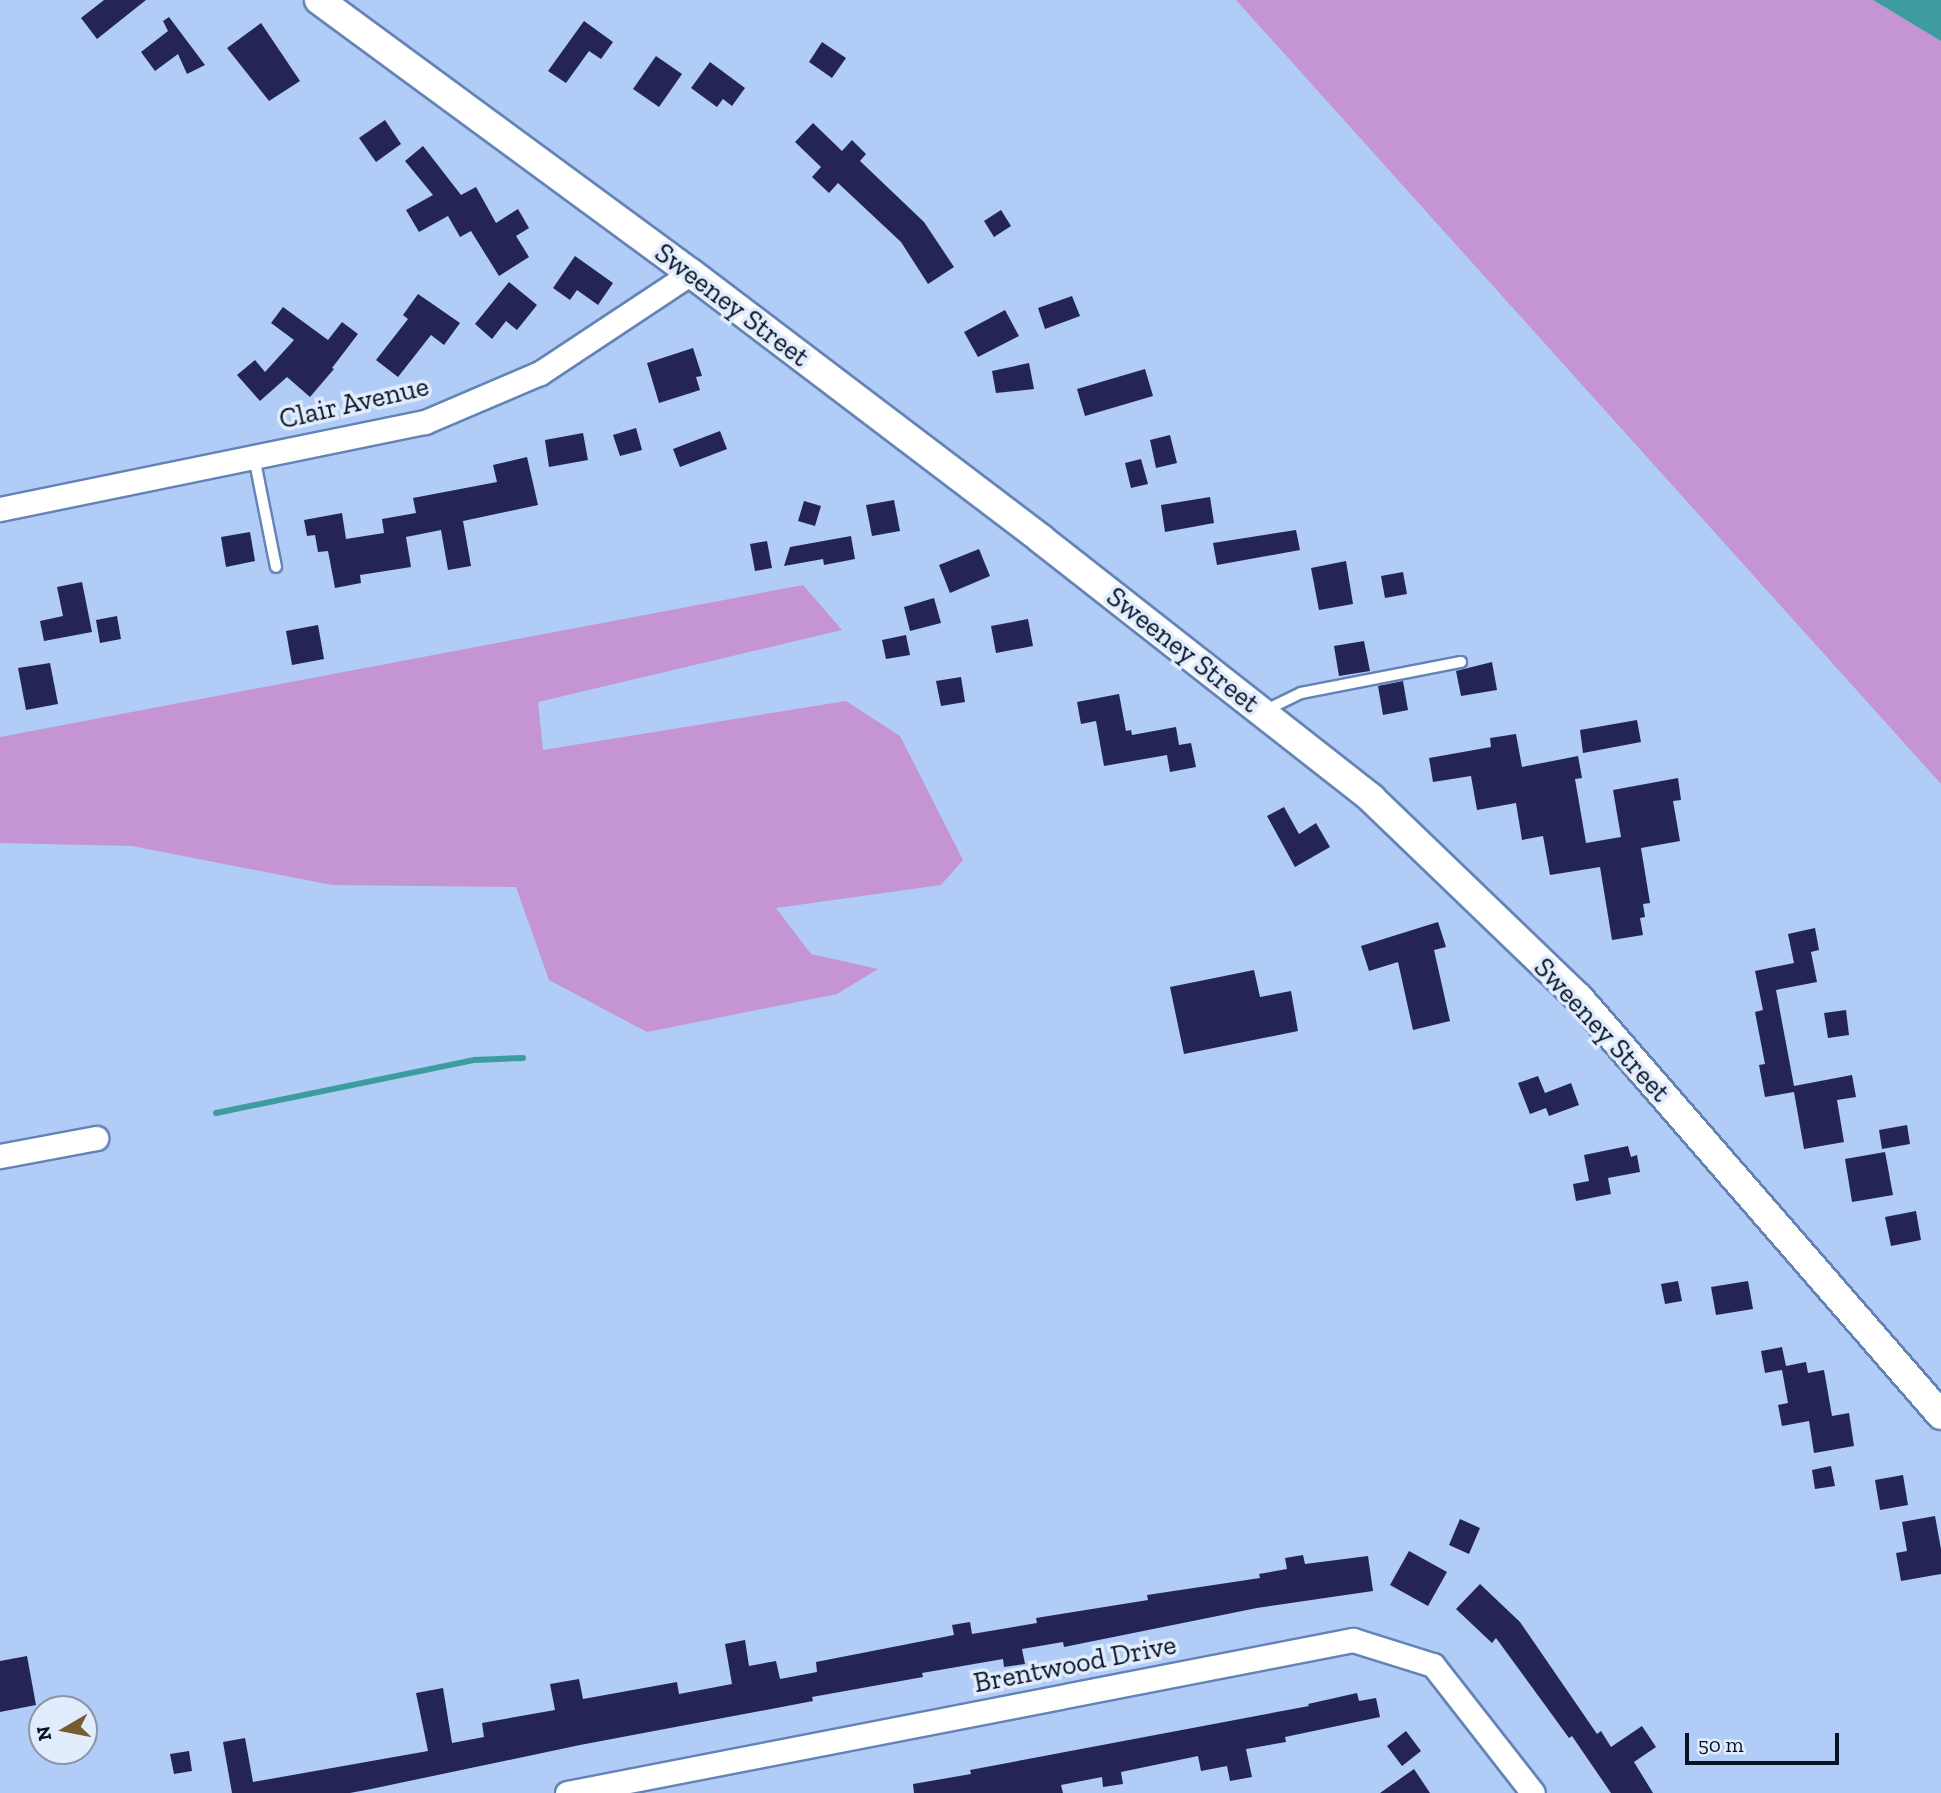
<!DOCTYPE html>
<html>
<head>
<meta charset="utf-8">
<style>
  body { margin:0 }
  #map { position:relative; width:1941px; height:1793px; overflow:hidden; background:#b0ccf7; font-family:"Zilla Slab",serif }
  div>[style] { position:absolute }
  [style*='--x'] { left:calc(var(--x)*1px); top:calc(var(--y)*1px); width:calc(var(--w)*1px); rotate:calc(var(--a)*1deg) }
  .green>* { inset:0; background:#c594d2 }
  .water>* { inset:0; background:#3e9ca0 }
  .stream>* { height:6px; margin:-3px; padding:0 3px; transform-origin:3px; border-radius:3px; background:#3e9ca0 }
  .building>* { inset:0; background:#242555 }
  .roads { filter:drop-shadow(2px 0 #6484b6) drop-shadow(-2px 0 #6484b6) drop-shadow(0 2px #6484b6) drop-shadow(0 -2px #6484b6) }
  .service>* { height:10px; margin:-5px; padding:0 5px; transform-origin:5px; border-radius:5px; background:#fff }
  .minor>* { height:23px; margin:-11.5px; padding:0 11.5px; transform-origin:11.5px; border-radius:11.5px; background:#fff }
  .tertiary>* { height:28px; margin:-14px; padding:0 14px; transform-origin:14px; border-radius:14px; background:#fff }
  span { translate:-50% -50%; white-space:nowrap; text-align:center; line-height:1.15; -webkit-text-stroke:7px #e1ecfc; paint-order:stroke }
  .street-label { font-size:28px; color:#071225 }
  .north { position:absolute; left:28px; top:1695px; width:70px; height:70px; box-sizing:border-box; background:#e1ecfc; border:2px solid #8a95a6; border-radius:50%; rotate:260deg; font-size:19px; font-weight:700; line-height:28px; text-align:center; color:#071225 }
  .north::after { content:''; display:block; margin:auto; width:24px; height:32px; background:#775c2e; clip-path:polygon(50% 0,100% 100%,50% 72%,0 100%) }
  .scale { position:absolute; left:1685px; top:1733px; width:154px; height:32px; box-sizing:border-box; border:4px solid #071225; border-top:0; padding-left:9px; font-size:21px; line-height:24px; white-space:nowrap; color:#071225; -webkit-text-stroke:5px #e1ecfc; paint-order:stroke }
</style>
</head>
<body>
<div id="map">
  <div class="green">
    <i style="clip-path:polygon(1236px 0,1873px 0,1941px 41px,1941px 784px)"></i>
    <i style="clip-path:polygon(803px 585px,842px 630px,538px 702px,543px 750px,846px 701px,900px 736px,963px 860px,941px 885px,776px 908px,811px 954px,878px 969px,837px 994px,647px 1032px,549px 980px,516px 887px,332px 885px,132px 846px,0 843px,0 737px)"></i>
  </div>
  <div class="water">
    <i style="clip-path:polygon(1873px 0,1941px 0,1941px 41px,1926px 32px)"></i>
  </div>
  <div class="stream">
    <i style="--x:216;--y:1113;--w:264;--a:-11.6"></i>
    <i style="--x:475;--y:1060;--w:48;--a:-2.4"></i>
  </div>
  <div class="building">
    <i style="clip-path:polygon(104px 0,146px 0,97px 39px,81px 18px)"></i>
    <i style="clip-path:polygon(169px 17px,205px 65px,187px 74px,178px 54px,155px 71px,141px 52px,168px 31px,163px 21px)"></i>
    <i style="clip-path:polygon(584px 21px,613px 42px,601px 59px,589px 51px,566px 83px,548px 71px)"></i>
    <i style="clip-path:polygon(261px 23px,300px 81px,269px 101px,227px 48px)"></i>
    <i style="clip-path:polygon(822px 42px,846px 58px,832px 78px,809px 62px)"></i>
    <i style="clip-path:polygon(656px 56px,682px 74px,659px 107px,633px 89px)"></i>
    <i style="clip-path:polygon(710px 62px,745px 88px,732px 106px,723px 99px,717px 107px,691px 88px)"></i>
    <i style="clip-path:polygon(385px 120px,401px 144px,376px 162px,359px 138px)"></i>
    <i style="clip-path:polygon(813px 123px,842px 151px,852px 140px,866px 154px,860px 161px,924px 222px,954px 267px,928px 284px,901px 242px,838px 183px,829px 193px,812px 177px,821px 167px,795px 142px)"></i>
    <i style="clip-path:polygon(423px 146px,461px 195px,476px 187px,496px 223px,518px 209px,529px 228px,516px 236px,529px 257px,499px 276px,471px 231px,460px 237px,448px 216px,419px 232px,406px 210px,433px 195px,405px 161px)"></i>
    <i style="clip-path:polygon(1001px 210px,1011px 226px,994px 237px,984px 221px)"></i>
    <i style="clip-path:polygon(575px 256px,613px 283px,598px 305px,577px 290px,570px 300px,553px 288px)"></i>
    <i style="clip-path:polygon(509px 282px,537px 305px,517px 330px,506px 321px,492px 339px,475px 324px)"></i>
    <i style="clip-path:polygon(418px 294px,460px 323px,444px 345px,431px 335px,398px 377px,376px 360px,408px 319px,403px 315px)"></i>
    <i style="clip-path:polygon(1072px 296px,1080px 316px,1045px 329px,1038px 308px)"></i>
    <i style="clip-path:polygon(283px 307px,328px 340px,342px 322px,358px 334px,332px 368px,334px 369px,310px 397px,287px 377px,260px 401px,237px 375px,255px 360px,265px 372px,294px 340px,271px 323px)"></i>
    <i style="clip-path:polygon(1005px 310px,1019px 336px,978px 357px,964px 332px)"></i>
    <i style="clip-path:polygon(693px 348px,702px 376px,696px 377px,700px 390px,659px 403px,647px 363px)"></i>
    <i style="clip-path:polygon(1029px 363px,1034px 389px,996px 393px,992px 371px)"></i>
    <i style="clip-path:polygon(1145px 369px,1153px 396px,1085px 416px,1077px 389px)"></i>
    <i style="clip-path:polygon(636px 428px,642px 450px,620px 456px,613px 435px)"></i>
    <i style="clip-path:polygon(720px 431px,727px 449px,680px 467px,673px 449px)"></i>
    <i style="clip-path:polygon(583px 433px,588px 460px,549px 467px,545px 440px)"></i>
    <i style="clip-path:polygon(1170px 435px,1177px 463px,1156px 468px,1150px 440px)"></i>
    <i style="clip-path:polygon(527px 457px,538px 505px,463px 521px,471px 566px,448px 570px,441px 530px,406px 537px,411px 567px,360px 575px,361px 583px,335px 588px,328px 551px,318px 552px,315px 535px,307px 536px,304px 520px,342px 513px,346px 539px,384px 533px,382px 519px,416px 513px,413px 498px,497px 482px,493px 465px)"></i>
    <i style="clip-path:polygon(1141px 459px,1148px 484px,1131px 488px,1125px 463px)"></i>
    <i style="clip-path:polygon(1210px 497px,1214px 523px,1165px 532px,1161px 505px)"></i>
    <i style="clip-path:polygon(894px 500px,900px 531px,872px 536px,866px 505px)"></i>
    <i style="clip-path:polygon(804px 501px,821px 506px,815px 526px,798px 521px)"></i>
    <i style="clip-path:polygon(1296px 530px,1300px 550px,1217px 565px,1213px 543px)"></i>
    <i style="clip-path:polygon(250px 532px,255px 561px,226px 567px,221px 537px)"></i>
    <i style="clip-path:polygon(851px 536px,855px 559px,824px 565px,823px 559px,784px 566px,790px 547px)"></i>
    <i style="clip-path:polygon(767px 541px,772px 568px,755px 571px,750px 544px)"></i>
    <i style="clip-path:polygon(979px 549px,990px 576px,950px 593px,939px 565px)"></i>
    <i style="clip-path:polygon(1346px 561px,1353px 604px,1319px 610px,1311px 568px)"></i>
    <i style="clip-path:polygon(1403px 572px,1407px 594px,1385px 598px,1381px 576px)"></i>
    <i style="clip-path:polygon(82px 582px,92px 632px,44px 641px,40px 621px,63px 616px,57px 587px)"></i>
    <i style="clip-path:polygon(934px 598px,941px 623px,910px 631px,904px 607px)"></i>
    <i style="clip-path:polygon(117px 616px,121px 639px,100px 643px,96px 620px)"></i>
    <i style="clip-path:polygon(1028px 619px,1033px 646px,996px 653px,991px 626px)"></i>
    <i style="clip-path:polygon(318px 625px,324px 659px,292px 665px,286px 631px)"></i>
    <i style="clip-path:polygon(906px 635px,910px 655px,886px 659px,882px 640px)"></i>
    <i style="clip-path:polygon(1364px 641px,1370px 671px,1339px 676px,1334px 646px)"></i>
    <i style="clip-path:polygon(1492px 662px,1497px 690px,1461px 696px,1456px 671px)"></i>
    <i style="clip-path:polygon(50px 663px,58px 704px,26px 710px,18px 668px)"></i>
    <i style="clip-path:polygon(961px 677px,965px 702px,941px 706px,936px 681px)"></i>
    <i style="clip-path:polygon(1403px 681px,1408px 710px,1383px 715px,1378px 686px)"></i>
    <i style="clip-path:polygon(1119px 694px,1126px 731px,1131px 730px,1132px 735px,1176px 727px,1179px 745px,1191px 743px,1196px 767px,1170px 772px,1167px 755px,1104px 766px,1096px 721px,1081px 724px,1077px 702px)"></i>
    <i style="clip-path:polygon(1637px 720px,1641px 742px,1583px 753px,1580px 730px)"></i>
    <i style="clip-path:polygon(1516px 734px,1522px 767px,1578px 756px,1582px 778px,1575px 779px,1586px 843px,1621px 837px,1613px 790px,1678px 778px,1681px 800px,1673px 801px,1680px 841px,1641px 848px,1650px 903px,1643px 904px,1645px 917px,1640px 918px,1643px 935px,1612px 940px,1600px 867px,1550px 875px,1543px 836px,1522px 840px,1516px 803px,1477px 810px,1471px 776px,1433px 782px,1429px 758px,1491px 747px,1490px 738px)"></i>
    <i style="clip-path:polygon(1284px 807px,1299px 834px,1316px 823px,1330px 847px,1295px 867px,1267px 816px)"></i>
    <i style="clip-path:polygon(1438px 922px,1446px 947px,1434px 950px,1450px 1021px,1413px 1030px,1398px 962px,1369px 971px,1361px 946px)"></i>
    <i style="clip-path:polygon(1815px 928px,1819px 950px,1811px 952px,1817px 982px,1776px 990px,1794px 1086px,1852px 1075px,1856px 1097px,1837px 1100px,1844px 1142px,1804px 1149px,1794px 1092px,1765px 1097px,1759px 1065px,1765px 1064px,1755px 1012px,1763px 1010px,1755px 971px,1794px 963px,1788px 934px)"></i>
    <i style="clip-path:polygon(1254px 970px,1260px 997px,1291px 991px,1298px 1031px,1184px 1054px,1170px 987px)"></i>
    <i style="clip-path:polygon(1846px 1010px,1849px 1035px,1828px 1038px,1824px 1013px)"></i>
    <i style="clip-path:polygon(1538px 1076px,1545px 1093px,1571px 1083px,1579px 1105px,1549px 1116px,1546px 1108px,1530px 1114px,1518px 1083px)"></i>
    <i style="clip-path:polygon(1907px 1125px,1910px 1144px,1882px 1149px,1879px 1130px)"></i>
    <i style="clip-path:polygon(1628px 1146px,1631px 1157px,1637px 1155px,1640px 1172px,1608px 1178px,1611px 1194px,1576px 1201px,1573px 1184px,1589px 1181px,1584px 1155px)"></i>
    <i style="clip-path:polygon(1885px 1152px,1893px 1195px,1852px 1202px,1845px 1159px)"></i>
    <i style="clip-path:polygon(1916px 1211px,1921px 1240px,1891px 1246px,1885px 1217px)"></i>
    <i style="clip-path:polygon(1678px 1281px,1682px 1301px,1665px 1304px,1661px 1284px)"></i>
    <i style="clip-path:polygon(1748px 1281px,1753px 1309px,1716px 1315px,1711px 1287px)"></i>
    <i style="clip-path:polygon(1782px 1347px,1786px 1366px,1806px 1362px,1808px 1373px,1824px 1370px,1832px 1416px,1849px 1413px,1854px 1446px,1814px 1453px,1809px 1421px,1782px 1426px,1778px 1405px,1788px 1403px,1782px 1370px,1765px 1373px,1761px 1351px)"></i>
    <i style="clip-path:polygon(1831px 1466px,1835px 1486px,1815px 1489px,1812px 1470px)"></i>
    <i style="clip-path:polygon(1903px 1475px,1908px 1505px,1880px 1510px,1875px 1480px)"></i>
    <i style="clip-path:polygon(1935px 1516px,1941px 1549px,1941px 1574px,1901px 1581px,1896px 1553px,1907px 1551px,1902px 1522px)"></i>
    <i style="clip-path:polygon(1460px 1519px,1480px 1528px,1469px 1554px,1449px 1545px)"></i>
    <i style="clip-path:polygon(1409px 1551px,1447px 1572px,1428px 1606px,1390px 1585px)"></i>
    <i style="clip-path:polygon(1303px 1555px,1305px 1564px,1368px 1556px,1373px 1591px,1257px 1608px,1064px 1647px,1063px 1642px,1022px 1649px,1025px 1664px,1004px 1667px,1003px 1659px,922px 1673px,923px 1677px,812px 1697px,813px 1701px,580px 1745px,371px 1789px,350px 1793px,232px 1793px,223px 1742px,245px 1738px,253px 1782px,428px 1751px,416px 1693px,443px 1688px,452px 1743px,484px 1737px,482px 1723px,555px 1710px,550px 1684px,579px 1679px,583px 1699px,677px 1682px,679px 1694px,732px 1684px,725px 1644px,745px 1640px,749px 1666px,776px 1661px,780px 1679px,817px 1672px,816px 1662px,954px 1635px,952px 1625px,970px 1622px,972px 1634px,1037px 1623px,1036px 1618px,1148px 1600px,1147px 1595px,1260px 1578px,1259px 1574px,1287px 1569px,1285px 1558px)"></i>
    <i style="clip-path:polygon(1480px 1584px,1520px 1622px,1597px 1734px,1601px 1731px,1611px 1747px,1642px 1726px,1656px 1747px,1634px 1762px,1653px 1793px,1611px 1793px,1572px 1736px,1569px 1738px,1496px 1638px,1492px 1643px,1456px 1609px)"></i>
    <i style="clip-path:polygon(27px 1656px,36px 1705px,0 1712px,0 1661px)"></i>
    <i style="clip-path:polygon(1357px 1693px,1359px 1701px,1376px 1698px,1380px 1717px,1285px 1737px,1286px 1742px,1246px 1749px,1252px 1777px,1230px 1781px,1227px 1766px,1201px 1771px,1198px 1756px,1121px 1772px,1123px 1784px,1103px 1787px,1102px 1777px,1061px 1785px,1063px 1793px,914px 1793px,913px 1784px,971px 1774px,970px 1770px,1309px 1706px,1308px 1704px)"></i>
    <i style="clip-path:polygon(1406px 1731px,1421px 1751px,1402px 1766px,1387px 1746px)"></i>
    <i style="clip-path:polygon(189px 1751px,192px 1771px,174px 1774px,170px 1754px)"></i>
    <i style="clip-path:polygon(1414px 1769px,1430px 1793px,1380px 1793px)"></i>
  </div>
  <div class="roads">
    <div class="service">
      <i style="--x:254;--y:457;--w:112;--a:78.7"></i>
      <i style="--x:1264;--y:711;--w:41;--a:-25.9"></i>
      <i style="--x:1301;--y:693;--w:163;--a:-11"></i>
    </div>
    <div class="minor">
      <i style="--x:0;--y:509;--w:434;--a:-11.6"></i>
      <i style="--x:425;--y:422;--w:125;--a:-23.1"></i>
      <i style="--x:540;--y:373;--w:181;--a:-33.5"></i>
      <i style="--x:0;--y:1156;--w:98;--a:-10.6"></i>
      <i style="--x:567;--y:1793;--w:801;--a:-11.02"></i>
      <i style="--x:1353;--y:1640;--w:84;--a:17.4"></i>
      <i style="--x:1433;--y:1665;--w:162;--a:52"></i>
    </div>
    <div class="tertiary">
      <i style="--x:319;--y:0;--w:461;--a:36.3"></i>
      <i style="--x:691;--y:273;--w:440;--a:37.2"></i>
      <i style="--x:1041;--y:539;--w:420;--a:38.1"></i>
      <i style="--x:1371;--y:798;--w:289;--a:43.9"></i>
      <i style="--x:1579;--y:998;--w:552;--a:49.04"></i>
    </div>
  </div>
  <div class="street-label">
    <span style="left:732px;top:305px;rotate:37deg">Sweeney Street</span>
    <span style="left:354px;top:403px;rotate:-13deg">Clair Avenue</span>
    <span style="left:1183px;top:650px;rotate:38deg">Sweeney Street</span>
    <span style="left:1602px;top:1030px;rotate:47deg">Sweeney Street</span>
    <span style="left:1075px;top:1664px;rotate:-11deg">Brentwood Drive</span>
  </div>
  <div class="north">N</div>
  <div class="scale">50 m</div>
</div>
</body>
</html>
